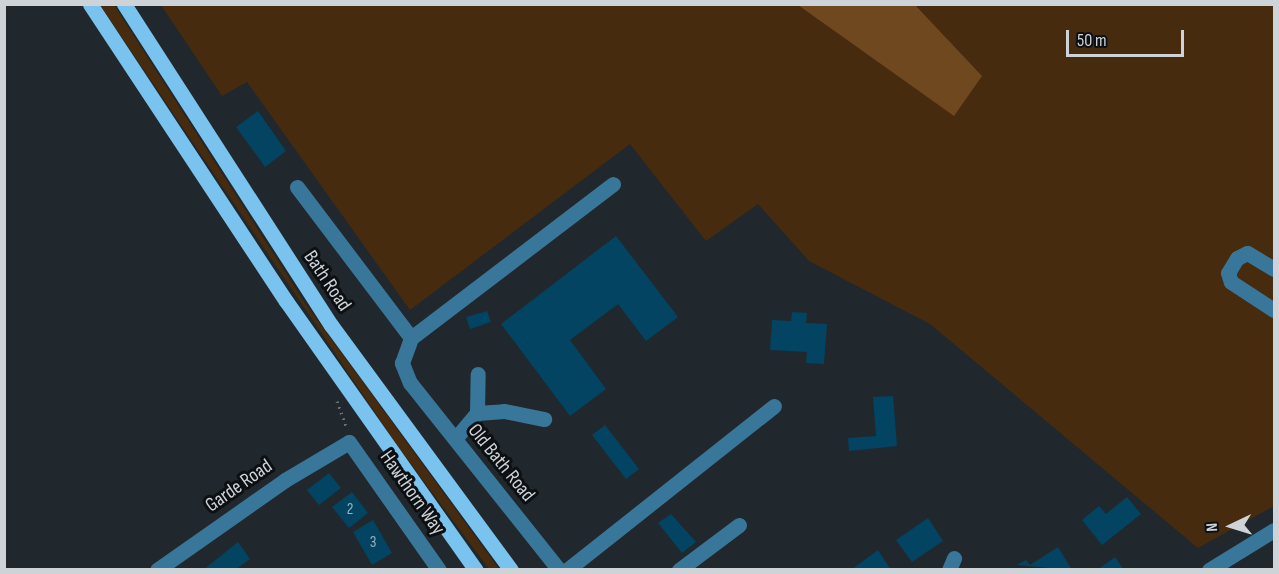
<!DOCTYPE html>
<html>
<head>
<meta charset="utf-8">
<style>
  body { margin:0 }
  #map { position:relative; width:1279px; height:574px; overflow:hidden; background:#20282d; font-family:"Sofia Sans Condensed",sans-serif }
  div>[style] { position:absolute }
  [style*='--x'] { left:calc(var(--x)*1px); top:calc(var(--y)*1px); width:calc(var(--w)*1px); rotate:calc(var(--a)*1deg) }
  .green>* { inset:0; background:#462b0f }
  .forest>* { inset:0; background:#6f4820 }
  .building>* { inset:0; background:#024461 }
  .path>* { height:3px; margin-top:-1.5px; transform-origin:0; background:repeating-linear-gradient(90deg,#6a7075 0 1.5px,transparent 0 6px) }
  .minor>* { height:15px; margin:-7.5px; padding:0 7.5px; transform-origin:7.5px; border-radius:7.5px; background:#38779a }
  .major>* { height:15px; margin:-7.5px; padding:0 7.5px; transform-origin:7.5px; border-radius:7.5px; background:#79c3ee }
  span { translate:-50% -50%; white-space:nowrap; text-align:center; line-height:1.15; -webkit-text-stroke:6px #0d1012; paint-order:stroke }
  .number-label { font-size:16px; color:#9bafba }
  .number-label span { -webkit-text-stroke-width:0 }
  .street-label { font-size:20px; color:#ced3d7 }
  .frame { position:absolute; inset:0; border:6px solid #ced3d7; pointer-events:none }
  .north { position:absolute; left:1201px; top:496px; width:60px; height:60px; -webkit-text-stroke:4px #0d1012; paint-order:stroke; rotate:266deg; font-size:16px; font-weight:700; line-height:24px; text-align:center; color:#ced3d7 }
  .north::after { content:''; display:block; margin:auto; width:21px; height:27px; background:#ced3d7; clip-path:polygon(50% 0,100% 100%,50% 72%,0 100%) }
  .scale { position:absolute; left:1066px; top:30px; width:118px; height:27px; box-sizing:border-box; border:3px solid #ced3d7; border-top:0; padding-left:8px; font-size:18px; line-height:21px; white-space:nowrap; color:#ced3d7; -webkit-text-stroke:4px #0d1012; paint-order:stroke }
</style>
</head>
<body>
<div id="map">
  <div class="green">
    <i style="clip-path:polygon(100px 5px,114px 5px,305px 303px,499px 569px,489px 569px,397px 445px)"></i>
    <i style="clip-path:polygon(161px 5px,1274px 5px,1274px 506px,1198px 548px,930px 324px,809px 261px,758px 204px,706px 241px,630px 144px,410px 310px,247px 82px,222px 96px)"></i>
  </div>
  <div class="forest">
    <i style="clip-path:polygon(798px 5px,915px 5px,982px 76px,954px 116px)"></i>
  </div>
  <div class="building">
    <i style="clip-path:polygon(258px 111px,286px 151px,265px 167px,236px 127px)"></i>
    <i style="clip-path:polygon(616px 236px,678px 317px,646px 341px,618px 304px,570px 340px,606px 389px,570px 416px,501px 324px)"></i>
    <i style="clip-path:polygon(487px 311px,491px 322px,470px 329px,466px 317px)"></i>
    <i style="clip-path:polygon(792px 312px,807px 313px,806px 323px,827px 324px,824px 364px,806px 363px,807px 352px,770px 350px,772px 320px,791px 321px)"></i>
    <i style="clip-path:polygon(893px 396px,897px 446px,849px 451px,848px 438px,876px 436px,873px 397px)"></i>
    <i style="clip-path:polygon(605px 425px,639px 469px,626px 479px,592px 435px)"></i>
    <i style="clip-path:polygon(329px 473px,341px 488px,319px 505px,307px 490px)"></i>
    <i style="clip-path:polygon(352px 492px,368px 513px,349px 528px,332px 507px)"></i>
    <i style="clip-path:polygon(1127px 497px,1141px 514px,1102px 545px,1082px 520px,1099px 506px,1106px 514px)"></i>
    <i style="clip-path:polygon(671px 514px,696px 542px,682px 553px,658px 523px)"></i>
    <i style="clip-path:polygon(928px 518px,943px 541px,912px 562px,896px 540px)"></i>
    <i style="clip-path:polygon(373px 520px,392px 553px,372px 565px,353px 532px)"></i>
    <i style="clip-path:polygon(238px 542px,250px 559px,235px 570px,203px 570px)"></i>
    <i style="clip-path:polygon(1058px 547px,1072px 570px,1017px 565px,1026px 560px,1030px 565px)"></i>
    <i style="clip-path:polygon(878px 550px,891px 570px,851px 570px)"></i>
    <i style="clip-path:polygon(1115px 557px,1124px 570px,1097px 570px)"></i>
  </div>
  <div class="path">
    <i style="--x:337;--y:401;--w:30;--a:70"></i>
  </div>
  <div class="minor">
    <i style="--x:297;--y:187;--w:189;--a:52.9"></i>
    <i style="--x:1274;--y:269;--w:31;--a:-149"></i>
    <i style="--x:1247;--y:253;--w:11;--a:153"></i>
    <i style="--x:1237;--y:258;--w:17;--a:121"></i>
    <i style="--x:1228;--y:273;--w:9;--a:72"></i>
    <i style="--x:1231;--y:282;--w:51;--a:33.1"></i>
    <i style="--x:477;--y:413;--w:27;--a:-4"></i>
    <i style="--x:504;--y:411;--w:41;--a:11.3"></i>
    <i style="--x:455;--y:439;--w:34;--a:-50"></i>
    <i style="--x:477;--y:413;--w:39;--a:-89"></i>
    <i style="--x:157;--y:570;--w:156;--a:-35.1"></i>
    <i style="--x:285;--y:480;--w:74;--a:-30.7"></i>
    <i style="--x:349;--y:442;--w:156;--a:54.9"></i>
    <i style="--x:559;--y:570;--w:239;--a:-128.5"></i>
    <i style="--x:410;--y:383;--w:22;--a:-112"></i>
    <i style="--x:402;--y:363;--w:27;--a:-70"></i>
    <i style="--x:411;--y:338;--w:254;--a:-37.3"></i>
    <i style="--x:567;--y:570;--w:264;--a:-38.4"></i>
    <i style="--x:679;--y:570;--w:75;--a:-36.9"></i>
    <i style="--x:949;--y:570;--w:13;--a:-67"></i>
    <i style="--x:1209;--y:570;--w:76;--a:-31.6"></i>
  </div>
  <div class="major">
    <i style="--x:90;--y:4;--w:356;--a:56.6"></i>
    <i style="--x:286;--y:301;--w:329;--a:54.8"></i>
    <i style="--x:124;--y:4;--w:382;--a:57.2"></i>
    <i style="--x:331;--y:325;--w:304;--a:53.7"></i>
  </div>
  <div class="number-label">
    <span style="left:350px;top:510px">2</span>
    <span style="left:373px;top:543px">3</span>
  </div>
  <div class="street-label">
    <span style="left:327px;top:281px;rotate:56deg">Bath Road</span>
    <span style="left:501px;top:463px;rotate:51deg">Old Bath Road</span>
    <span style="left:239px;top:486px;rotate:-35deg">Garde Road</span>
    <span style="left:412px;top:493px;rotate:55deg">Hawthorn Way</span>
  </div>
  <div class="frame"></div>
  <div class="north">N</div>
  <div class="scale">50 m</div>
</div>
</body>
</html>
